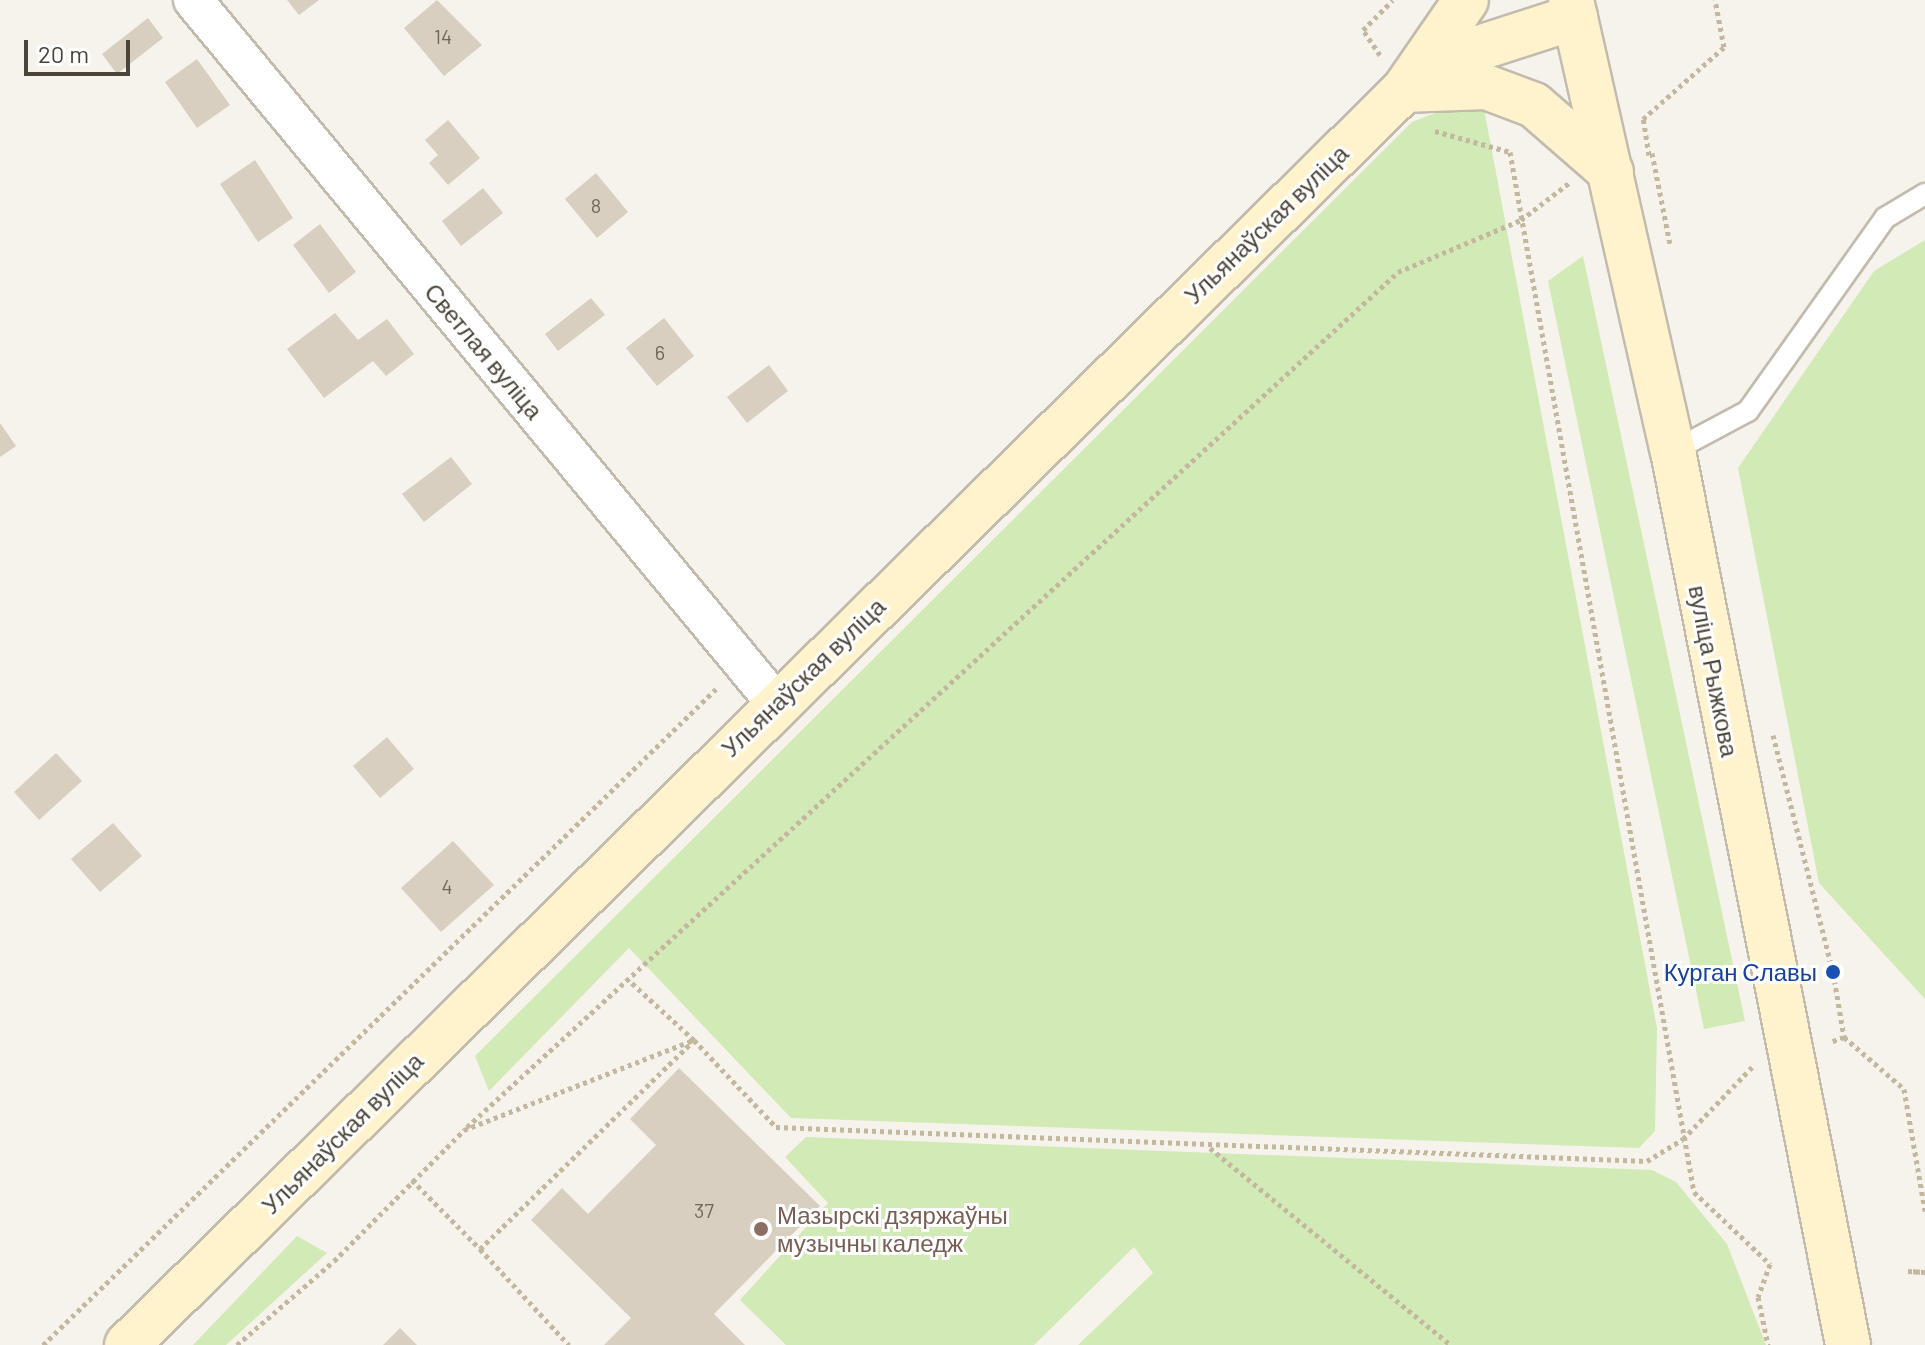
<!DOCTYPE html>
<html>
<head>
<meta charset="utf-8">
<style>
  body { margin:0 }
  #map { position:relative; width:1925px; height:1345px; overflow:hidden; background:#f6f3ec; font-family:Barlow,sans-serif }
  div>[style] { position:absolute }
  [style*='--x'] { left:calc(var(--x)*1px); top:calc(var(--y)*1px); width:calc(var(--w)*1px); rotate:calc(var(--a)*1deg) }
  .green>* { inset:0; background:#d2eab5 }
  .building>* { inset:0; background:#d8cfc1 }
  .path>* { height:5px; margin-top:-2.5px; transform-origin:0; background:repeating-linear-gradient(90deg,#c4b79f 0 4px,transparent 0 8px) }
  .roads { filter:drop-shadow(2px 0 #c2bbae) drop-shadow(-2px 0 #c2bbae) drop-shadow(0 2px #c2bbae) drop-shadow(0 -2px #c2bbae) }
  .lane>* { height:20px; margin:-10px; padding:0 10px; transform-origin:10px; border-radius:10px; background:#fff }
  .street>* { height:38px; margin:-19px; padding:0 19px; transform-origin:19px; border-radius:19px; background:#fff }
  .secondary>* { height:44px; margin:-22px; padding:0 22px; transform-origin:22px; border-radius:22px; background:#fff3cd }
  .dots>* { width:22px; height:22px; translate:-50% -50%; box-sizing:border-box; border:4px solid #fff; border-radius:50% }
  span { translate:-50% -50%; white-space:nowrap; text-align:center; line-height:1.15; -webkit-text-stroke:6px #fff; paint-order:stroke }
  .number-label { font-size:20px; color:#6e675b }
  .number-label span { -webkit-text-stroke-width:0 }
  .street-label { font-size:24px; color:#4b4439 }
  .transit-label { font-size:24px; color:#164399 }
  .right { translate:-100% -50%; text-align:right }
  .education-label { font-size:24px; color:#785e54 }
  .left { translate:0 -50%; text-align:left }
  .scale { position:absolute; left:24px; top:40px; width:106px; height:36px; box-sizing:border-box; border:4px solid #4b4439; border-top:0; padding-left:10px; font-size:24px; line-height:28px; white-space:nowrap; color:#4b4439; -webkit-text-stroke:6px #fff; paint-order:stroke }
</style>
</head>
<body>
<div id="map">
  <div class="green">
    <i style="clip-path:polygon(1455px 105px,1484px 109px,1657px 1028px,1655px 1131px,1639px 1148px,791px 1118px,629px 948px,489px 1091px,475px 1056px,1412px 122px)"></i>
    <i style="clip-path:polygon(1925px 240px,1925px 999px,1819px 883px,1738px 468px,1874px 271px)"></i>
    <i style="clip-path:polygon(1583px 256px,1745px 1021px,1704px 1029px,1548px 281px)"></i>
    <i style="clip-path:polygon(806px 1137px,1652px 1170px,1676px 1182px,1727px 1244px,1766px 1345px,1078px 1345px,1153px 1273px,1134px 1247px,1034px 1345px,786px 1345px,740px 1300px,828px 1203px,785px 1157px)"></i>
    <i style="clip-path:polygon(297px 1236px,327px 1253px,226px 1345px,193px 1345px)"></i>
  </div>
  <div class="building">
    <i style="clip-path:polygon(287px 0,319px 0,299px 15px)"></i>
    <i style="clip-path:polygon(437px 0,482px 45px,444px 76px,404px 28px)"></i>
    <i style="clip-path:polygon(148px 18px,163px 38px,117px 74px,102px 54px)"></i>
    <i style="clip-path:polygon(197px 59px,230px 105px,197px 128px,165px 82px)"></i>
    <i style="clip-path:polygon(448px 120px,480px 158px,448px 185px,429px 163px,438px 155px,425px 140px)"></i>
    <i style="clip-path:polygon(255px 160px,293px 218px,258px 242px,220px 184px)"></i>
    <i style="clip-path:polygon(596px 173px,628px 212px,597px 238px,565px 199px)"></i>
    <i style="clip-path:polygon(483px 188px,503px 213px,461px 246px,442px 221px)"></i>
    <i style="clip-path:polygon(320px 224px,356px 272px,329px 293px,293px 245px)"></i>
    <i style="clip-path:polygon(591px 298px,605px 315px,558px 351px,545px 334px)"></i>
    <i style="clip-path:polygon(335px 313px,358px 340px,387px 319px,414px 354px,386px 376px,373px 361px,324px 398px,287px 349px)"></i>
    <i style="clip-path:polygon(664px 318px,694px 356px,657px 386px,626px 348px)"></i>
    <i style="clip-path:polygon(769px 365px,788px 391px,747px 423px,727px 397px)"></i>
    <i style="clip-path:polygon(0 423px,16px 446px,0 457px)"></i>
    <i style="clip-path:polygon(451px 457px,472px 484px,424px 522px,402px 494px)"></i>
    <i style="clip-path:polygon(387px 737px,414px 769px,380px 798px,353px 766px)"></i>
    <i style="clip-path:polygon(56px 753px,82px 781px,39px 820px,14px 792px)"></i>
    <i style="clip-path:polygon(113px 823px,142px 856px,100px 892px,71px 859px)"></i>
    <i style="clip-path:polygon(453px 841px,494px 885px,441px 932px,401px 888px)"></i>
    <i style="clip-path:polygon(679px 1068px,820px 1206px,714px 1314px,745px 1345px,604px 1345px,631px 1318px,531px 1220px,562px 1188px,588px 1214px,656px 1145px,630px 1119px)"></i>
    <i style="clip-path:polygon(400px 1328px,417px 1345px,383px 1345px)"></i>
  </div>
  <div class="path">
    <i style="--x:1380;--y:55;--w:30;--a:-124"></i>
    <i style="--x:1363;--y:30;--w:42;--a:-45"></i>
    <i style="--x:1435;--y:131;--w:78;--a:15.6"></i>
    <i style="--x:1510;--y:152;--w:1056;--a:79.97"></i>
    <i style="--x:1694;--y:1192;--w:105;--a:43.5"></i>
    <i style="--x:1770;--y:1264;--w:35;--a:110"></i>
    <i style="--x:1758;--y:1297;--w:49;--a:78.2"></i>
    <i style="--x:1652;--y:153;--w:93;--a:78.8"></i>
    <i style="--x:1649;--y:155;--w:36;--a:-99"></i>
    <i style="--x:1643;--y:119;--w:108;--a:-41.6"></i>
    <i style="--x:1724;--y:47;--w:48;--a:-100.8"></i>
    <i style="--x:1773;--y:735;--w:244;--a:75.8"></i>
    <i style="--x:1833;--y:972;--w:66;--a:80.4"></i>
    <i style="--x:1844;--y:1037;--w:15;--a:160"></i>
    <i style="--x:1844;--y:1037;--w:79;--a:40.9"></i>
    <i style="--x:1904;--y:1089;--w:124;--a:80.2"></i>
    <i style="--x:467;--y:1127;--w:1264;--a:-42.56"></i>
    <i style="--x:1398;--y:272;--w:134;--a:-22.9"></i>
    <i style="--x:1521;--y:220;--w:61;--a:-37.6"></i>
    <i style="--x:1210;--y:1148;--w:311;--a:39.3"></i>
    <i style="--x:412;--y:1180;--w:97;--a:45.4"></i>
    <i style="--x:480;--y:1249;--w:299;--a:-44.3"></i>
    <i style="--x:694;--y:1040;--w:86;--a:-137.4"></i>
    <i style="--x:480;--y:1249;--w:131;--a:47.2"></i>
    <i style="--x:1925;--y:1272;--w:17;--a:-177"></i>
    <i style="--x:1908;--y:1271;--w:17;--a:3"></i>
    <i style="--x:43;--y:1345;--w:943;--a:-44.27"></i>
    <i style="--x:237;--y:1345;--w:128;--a:-40.9"></i>
    <i style="--x:334;--y:1261;--w:185;--a:-45.2"></i>
    <i style="--x:464;--y:1130;--w:247;--a:-21.4"></i>
    <i style="--x:694;--y:1040;--w:120;--a:46.7"></i>
    <i style="--x:776;--y:1127;--w:872;--a:2.24"></i>
    <i style="--x:1647;--y:1161;--w:42;--a:-31.4"></i>
    <i style="--x:1683;--y:1139;--w:104;--a:-46.2"></i>
  </div>
  <div class="roads">
    <div class="lane">
      <i style="--x:1673;--y:451;--w:85;--a:-28.1"></i>
      <i style="--x:1748;--y:411;--w:237;--a:-54.6"></i>
      <i style="--x:1885;--y:218;--w:47;--a:-31"></i>
    </div>
    <div class="street">
      <i style="--x:193;--y:0;--w:913;--a:50.33"></i>
    </div>
    <div class="secondary">
      <i style="--x:1571;--y:0;--w:462;--a:77.3"></i>
      <i style="--x:1673;--y:451;--w:911;--a:78.92"></i>
      <i style="--x:1416;--y:83;--w:72;--a:-29.1"></i>
      <i style="--x:1479;--y:48;--w:101;--a:-17.9"></i>
      <i style="--x:1404;--y:90;--w:82;--a:-2.1"></i>
      <i style="--x:1486;--y:87;--w:51;--a:20.6"></i>
      <i style="--x:1534;--y:105;--w:102;--a:41"></i>
      <i style="--x:127;--y:1345;--w:1790;--a:-44.5"></i>
      <i style="--x:1404;--y:90;--w:109;--a:-55.4"></i>
    </div>
  </div>
  <div class="dots">
    <i style="left:1833px;top:972px;background:#1a4fb4"></i>
    <i style="left:761px;top:1229px;background:#8d6e63"></i>
  </div>
  <div class="number-label">
    <span style="left:443px;top:36px">14</span>
    <span style="left:596px;top:205px">8</span>
    <span style="left:660px;top:352px">6</span>
    <span style="left:447px;top:886px">4</span>
    <span style="left:704px;top:1210px">37</span>
  </div>
  <div class="street-label">
    <span style="left:1266px;top:224px;rotate:-44deg">Ульянаўская вуліца</span>
    <span style="left:484px;top:351px;rotate:50deg">Светлая вуліца</span>
    <span style="left:1714px;top:671px;rotate:79deg">вуліца Рыжкова</span>
    <span style="left:803px;top:677px;rotate:-44deg">Ульянаўская вуліца</span>
    <span style="left:342px;top:1133px;rotate:-45deg">Ульянаўская вуліца</span>
  </div>
  <div class="transit-label">
    <span class="right" style="left:1817px;top:972px">Курган Славы</span>
  </div>
  <div class="education-label">
    <span class="left" style="left:777px;top:1229px">Мазырскі дзяржаўны<br>музычны каледж</span>
  </div>
  <div class="scale">20 m</div>
</div>
</body>
</html>
